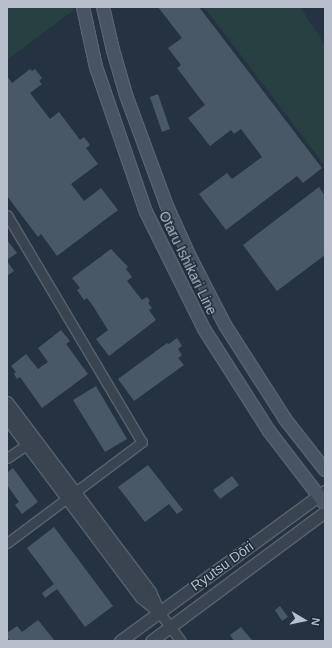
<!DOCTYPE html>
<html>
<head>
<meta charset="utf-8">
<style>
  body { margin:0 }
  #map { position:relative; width:332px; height:648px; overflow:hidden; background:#253241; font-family:Helvetica,sans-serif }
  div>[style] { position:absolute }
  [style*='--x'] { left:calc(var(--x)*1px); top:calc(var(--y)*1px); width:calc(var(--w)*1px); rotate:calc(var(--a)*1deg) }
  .green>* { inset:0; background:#274042 }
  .building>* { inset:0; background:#495867 }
  .roads { filter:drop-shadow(1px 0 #57626e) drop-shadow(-1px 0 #57626e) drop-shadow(0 1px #57626e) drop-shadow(0 -1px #57626e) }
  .minor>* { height:9px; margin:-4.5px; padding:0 4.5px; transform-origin:4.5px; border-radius:4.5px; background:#3a4451 }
  .tertiary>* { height:11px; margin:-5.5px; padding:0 5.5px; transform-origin:5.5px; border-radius:5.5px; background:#3a4451 }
  .secondary>* { height:12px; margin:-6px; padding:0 6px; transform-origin:6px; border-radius:6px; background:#485364 }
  span { translate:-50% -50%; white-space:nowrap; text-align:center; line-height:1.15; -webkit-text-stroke:3px #1e2936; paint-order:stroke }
  .street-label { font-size:14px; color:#b6bfcb }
  .frame { position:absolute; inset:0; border:8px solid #b6bfcb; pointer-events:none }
  .north { position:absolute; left:284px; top:600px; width:40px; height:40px; -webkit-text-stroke:3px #1e2936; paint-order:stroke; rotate:99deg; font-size:11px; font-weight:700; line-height:16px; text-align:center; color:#b6bfcb }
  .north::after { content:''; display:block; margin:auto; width:14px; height:18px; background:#b6bfcb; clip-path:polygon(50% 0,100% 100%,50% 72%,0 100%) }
</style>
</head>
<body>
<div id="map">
  <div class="green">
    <i style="clip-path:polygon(7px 7px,73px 7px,74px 10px,7px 60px)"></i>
    <i style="clip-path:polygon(204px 7px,300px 7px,325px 45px,325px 166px)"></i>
  </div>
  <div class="building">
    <i style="clip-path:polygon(158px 7px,199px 7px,322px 168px,303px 183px,297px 176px,226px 230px,199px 194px,227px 173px,232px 179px,262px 157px,241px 129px,234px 134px,231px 130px,210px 146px,188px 118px,205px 105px,177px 68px,181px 65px,168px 48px,182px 38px)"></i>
    <i style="clip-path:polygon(30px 69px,32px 71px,35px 69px,42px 78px,39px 81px,42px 84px,30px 93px,50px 119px,59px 112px,80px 140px,84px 137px,90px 145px,86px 148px,98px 164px,71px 184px,84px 201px,101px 188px,118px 210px,57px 256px,41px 234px,38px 237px,7px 196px,7px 76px,12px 83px)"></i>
    <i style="clip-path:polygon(158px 94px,170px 129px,162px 132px,150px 97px)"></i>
    <i style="clip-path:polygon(319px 187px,325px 196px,325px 255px,277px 291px,243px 245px)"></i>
    <i style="clip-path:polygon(7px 240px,17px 253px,7px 260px)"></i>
    <i style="clip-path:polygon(111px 249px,128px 267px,126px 269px,132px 277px,127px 281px,142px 300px,147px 297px,150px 301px,148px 303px,152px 308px,149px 310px,156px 320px,109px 356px,96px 339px,108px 330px,93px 306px,87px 298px,84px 300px,77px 290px,80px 288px,72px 278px)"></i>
    <i style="clip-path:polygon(7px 261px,14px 271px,7px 276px)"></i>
    <i style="clip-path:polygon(61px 330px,70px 341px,66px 344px,88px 374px,42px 408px,20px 377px,17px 379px,14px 374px,16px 372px,11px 366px,26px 354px,38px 369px,48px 362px,38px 348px)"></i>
    <i style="clip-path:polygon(177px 338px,182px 346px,178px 349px,182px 355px,178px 358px,184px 365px,134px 401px,118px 379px,167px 343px,169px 344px)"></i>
    <i style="clip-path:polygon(96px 386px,127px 439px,105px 452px,73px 400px)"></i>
    <i style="clip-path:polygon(148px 465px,183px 510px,177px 514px,169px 504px,145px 522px,118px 487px)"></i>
    <i style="clip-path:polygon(13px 468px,38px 502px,22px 514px,15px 505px,19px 502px,7px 485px,7px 473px)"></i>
    <i style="clip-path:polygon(232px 476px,239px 485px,220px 499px,213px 490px)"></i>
    <i style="clip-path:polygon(54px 527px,113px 606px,85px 627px,57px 589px,45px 598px,42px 593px,54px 584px,27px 548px)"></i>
    <i style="clip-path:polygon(280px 606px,288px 617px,282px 621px,275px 610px)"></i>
    <i style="clip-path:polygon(38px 620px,55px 641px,10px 641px,7px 637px,7px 633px,17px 626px,22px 632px)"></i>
    <i style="clip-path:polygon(241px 627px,245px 632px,253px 641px,234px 641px,230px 635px)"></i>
  </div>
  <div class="roads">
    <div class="minor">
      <i style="--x:7;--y:215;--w:264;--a:59.3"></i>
      <i style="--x:142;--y:442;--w:169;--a:143.2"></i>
      <i style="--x:7;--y:458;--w:30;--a:-34"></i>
      <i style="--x:159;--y:612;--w:36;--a:53"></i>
    </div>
    <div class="tertiary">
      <i style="--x:7;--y:402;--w:238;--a:53"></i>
      <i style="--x:150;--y:592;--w:22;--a:66"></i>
      <i style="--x:7;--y:418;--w:224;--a:53.2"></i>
      <i style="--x:141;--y:597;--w:19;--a:39"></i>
      <i style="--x:120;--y:641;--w:254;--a:-36.2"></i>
      <i style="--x:151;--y:641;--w:217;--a:-36.6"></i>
    </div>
    <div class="secondary">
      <i style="--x:83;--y:7;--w:61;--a:77.8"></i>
      <i style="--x:96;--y:67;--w:153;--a:71"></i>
      <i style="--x:146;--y:212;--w:131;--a:63.6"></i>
      <i style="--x:204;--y:329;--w:121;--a:57.5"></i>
      <i style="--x:269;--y:431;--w:92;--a:52.5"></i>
      <i style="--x:103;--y:7;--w:44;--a:76.9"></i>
      <i style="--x:113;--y:50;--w:47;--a:73.9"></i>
      <i style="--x:126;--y:95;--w:116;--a:69.8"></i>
      <i style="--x:166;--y:204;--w:56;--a:65.7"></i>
      <i style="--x:189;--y:255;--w:79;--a:62.8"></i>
      <i style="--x:225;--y:325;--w:112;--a:57.4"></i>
      <i style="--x:285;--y:419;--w:65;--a:51.9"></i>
    </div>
  </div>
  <div class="street-label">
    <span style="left:188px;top:263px;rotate:64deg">Otaru Ishikari Line</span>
    <span style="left:222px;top:566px;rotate:-36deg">Ryutsu Dōri</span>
  </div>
  <div class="frame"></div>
  <div class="north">N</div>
</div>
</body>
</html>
